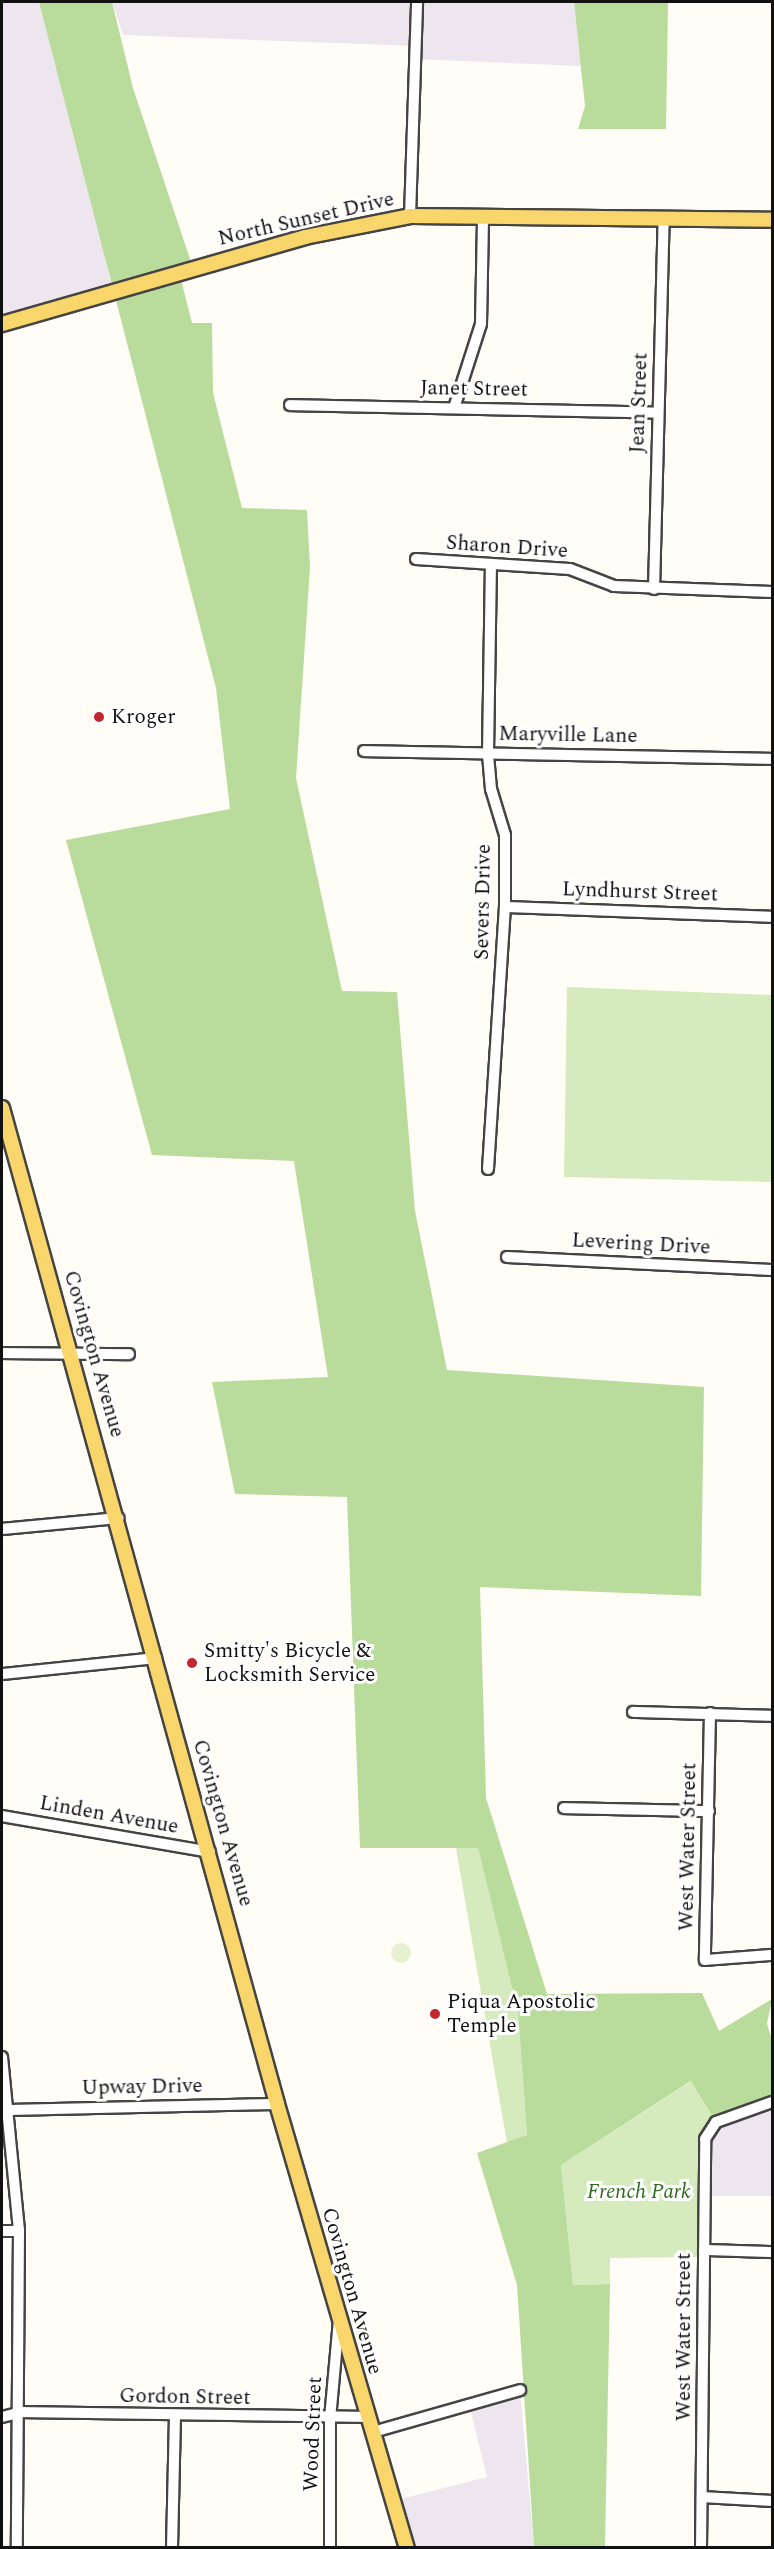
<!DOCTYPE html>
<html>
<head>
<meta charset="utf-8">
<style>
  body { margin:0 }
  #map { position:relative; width:774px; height:2549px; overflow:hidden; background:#fffdf5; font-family:Spectral,serif }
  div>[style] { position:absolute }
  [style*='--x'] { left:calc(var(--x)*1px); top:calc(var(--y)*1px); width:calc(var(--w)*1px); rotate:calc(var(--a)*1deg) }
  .industrial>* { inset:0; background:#eee6ef }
  .green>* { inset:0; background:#d5ebbd }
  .forest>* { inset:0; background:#b9dc9c }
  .pitch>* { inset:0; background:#e6f2cf }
  .round { border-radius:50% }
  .roads { filter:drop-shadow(2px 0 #444) drop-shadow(-2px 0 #444) drop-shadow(0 2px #444) drop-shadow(0 -2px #444) }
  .minor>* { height:10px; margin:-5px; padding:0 5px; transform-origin:5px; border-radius:5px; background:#fff }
  .major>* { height:14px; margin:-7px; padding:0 7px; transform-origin:7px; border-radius:7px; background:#f9d66b }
  .dots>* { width:16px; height:16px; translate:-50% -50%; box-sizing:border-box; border:3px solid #fff; border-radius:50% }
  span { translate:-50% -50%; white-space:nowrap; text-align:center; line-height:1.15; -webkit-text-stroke:6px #fff; paint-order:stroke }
  .street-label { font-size:21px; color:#111 }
  .poi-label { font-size:21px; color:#111 }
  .left { translate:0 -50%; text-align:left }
  .park-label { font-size:21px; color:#2f6b1f; font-style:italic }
  .frame { position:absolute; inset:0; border:3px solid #111; pointer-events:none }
</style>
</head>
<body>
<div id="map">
  <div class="industrial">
    <i style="clip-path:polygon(2px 2px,39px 2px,89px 181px,112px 290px,2px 324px)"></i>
    <i style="clip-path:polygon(112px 2px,574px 2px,581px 66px,415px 59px,415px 46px,123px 35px)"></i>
    <i style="clip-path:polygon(772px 2102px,772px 2196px,704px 2196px,710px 2129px)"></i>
    <i style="clip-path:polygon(520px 2390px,534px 2547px,407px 2547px,393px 2501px,487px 2477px,469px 2404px)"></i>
  </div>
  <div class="green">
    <i style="clip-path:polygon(567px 987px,772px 995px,772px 1182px,564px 1177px)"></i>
    <i style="clip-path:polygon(456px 1848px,478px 1848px,518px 2013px,527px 2135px,507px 2143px)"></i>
    <i style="clip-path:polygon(692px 2081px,716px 2122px,710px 2129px,704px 2257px,610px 2258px,610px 2284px,573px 2285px,561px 2165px)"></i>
  </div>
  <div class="forest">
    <i style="clip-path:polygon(39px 2px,112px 2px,133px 88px,193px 268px,179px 272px,192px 323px,212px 323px,213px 393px,242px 508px,307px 510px,310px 567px,296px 778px,342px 991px,397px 992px,415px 1211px,447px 1370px,704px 1387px,701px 1596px,480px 1587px,486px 1798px,547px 1994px,702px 1993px,719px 2031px,772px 1999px,767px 2024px,772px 2040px,772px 2102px,716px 2122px,691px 2081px,561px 2165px,573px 2285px,610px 2284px,605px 2547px,534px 2547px,517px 2285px,477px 2153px,527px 2135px,518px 2013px,478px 1848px,360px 1848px,347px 1497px,235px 1494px,212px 1382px,328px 1377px,294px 1161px,152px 1155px,66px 840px,230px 809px,216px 688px)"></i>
    <i style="clip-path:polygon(574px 2px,668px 2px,666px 129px,578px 129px,585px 106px)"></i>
  </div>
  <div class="pitch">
    <i class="round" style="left:391px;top:1943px;width:20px;height:20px"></i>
  </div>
  <div class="roads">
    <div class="minor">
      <i style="--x:410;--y:216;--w:214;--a:-88.1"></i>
      <i style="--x:290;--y:405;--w:368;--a:1.2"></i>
      <i style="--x:454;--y:408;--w:88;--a:-72.2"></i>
      <i style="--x:481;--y:324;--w:108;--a:-88.9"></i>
      <i style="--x:416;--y:559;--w:154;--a:3.7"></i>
      <i style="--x:570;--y:569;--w:47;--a:21.1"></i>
      <i style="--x:614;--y:586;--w:158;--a:2.2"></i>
      <i style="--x:654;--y:589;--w:372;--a:-88.5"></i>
      <i style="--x:364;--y:751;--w:408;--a:1.1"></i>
      <i style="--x:505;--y:907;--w:267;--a:2.1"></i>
      <i style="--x:488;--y:1169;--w:263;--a:-86.3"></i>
      <i style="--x:505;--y:907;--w:72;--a:-90"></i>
      <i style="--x:505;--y:835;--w:48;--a:-106.9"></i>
      <i style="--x:491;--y:789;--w:36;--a:-95"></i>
      <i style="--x:488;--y:753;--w:188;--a:-89.1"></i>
      <i style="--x:507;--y:1257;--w:265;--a:2.8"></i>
      <i style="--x:2;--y:1353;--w:127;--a:0.5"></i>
      <i style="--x:2;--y:1529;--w:117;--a:-5.4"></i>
      <i style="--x:2;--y:1674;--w:155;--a:-5.9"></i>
      <i style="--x:633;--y:1712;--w:139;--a:1.6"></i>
      <i style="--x:710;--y:1713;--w:247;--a:91.2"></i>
      <i style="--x:705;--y:1960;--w:67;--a:-4.3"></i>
      <i style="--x:564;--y:1808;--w:145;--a:1.2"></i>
      <i style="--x:2;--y:1816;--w:211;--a:9.8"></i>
      <i style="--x:2;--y:2057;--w:175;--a:84.4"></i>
      <i style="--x:19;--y:2231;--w:317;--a:90.4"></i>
      <i style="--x:9;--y:2110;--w:268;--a:-1.3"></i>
      <i style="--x:2;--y:2231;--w:17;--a:0"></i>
      <i style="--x:704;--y:2250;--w:68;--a:1.7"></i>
      <i style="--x:2;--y:2417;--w:21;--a:-14"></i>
      <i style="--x:22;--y:2412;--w:345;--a:0.8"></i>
      <i style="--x:373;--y:2432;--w:153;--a:-15.9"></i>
      <i style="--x:702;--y:2497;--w:70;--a:3.3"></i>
      <i style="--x:172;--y:2548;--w:132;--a:-88.7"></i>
      <i style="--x:330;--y:2548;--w:129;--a:-90"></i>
      <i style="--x:330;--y:2419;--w:98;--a:-84.8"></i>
      <i style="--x:701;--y:2548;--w:409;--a:-89.4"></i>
      <i style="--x:705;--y:2139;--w:20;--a:-57"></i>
      <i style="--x:716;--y:2122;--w:59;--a:-19.7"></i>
    </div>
    <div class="major">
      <i style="--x:2;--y:324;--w:315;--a:-16"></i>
      <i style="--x:305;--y:237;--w:107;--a:-11.3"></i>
      <i style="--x:410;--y:216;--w:362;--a:0.6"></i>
      <i style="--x:2;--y:1108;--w:1033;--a:74.56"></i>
      <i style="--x:277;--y:2104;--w:463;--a:73.7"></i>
    </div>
  </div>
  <div class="dots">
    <i style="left:99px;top:717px;background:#c4262e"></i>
    <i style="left:192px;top:1663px;background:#c4262e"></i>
    <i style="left:435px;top:2014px;background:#c4262e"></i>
  </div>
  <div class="street-label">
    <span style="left:306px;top:219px;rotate:-13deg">North Sunset Drive</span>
    <span style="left:474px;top:389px;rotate:1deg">Janet Street</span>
    <span style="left:639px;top:403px;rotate:-88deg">Jean Street</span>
    <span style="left:507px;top:547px;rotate:4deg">Sharon Drive</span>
    <span style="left:568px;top:735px;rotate:1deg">Maryville Lane</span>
    <span style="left:640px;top:892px;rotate:2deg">Lyndhurst Street</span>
    <span style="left:483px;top:902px;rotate:-89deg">Severs Drive</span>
    <span style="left:641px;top:1244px;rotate:3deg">Levering Drive</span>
    <span style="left:94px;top:1354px;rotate:74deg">Covington Avenue</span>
    <span style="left:109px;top:1815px;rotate:10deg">Linden Avenue</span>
    <span style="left:223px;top:1823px;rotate:74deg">Covington Avenue</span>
    <span style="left:688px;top:1847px;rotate:-89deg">West Water Street</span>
    <span style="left:142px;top:2087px;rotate:-1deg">Upway Drive</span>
    <span style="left:352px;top:2291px;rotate:74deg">Covington Avenue</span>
    <span style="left:684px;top:2337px;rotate:-90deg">West Water Street</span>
    <span style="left:185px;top:2397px;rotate:1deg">Gordon Street</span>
    <span style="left:313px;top:2434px;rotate:-88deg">Wood Street</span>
  </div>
  <div class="poi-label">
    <span class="left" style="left:111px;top:717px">Kroger</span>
    <span class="left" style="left:204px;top:1663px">Smitty's Bicycle &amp;<br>Locksmith Service</span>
    <span class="left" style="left:447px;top:2014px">Piqua Apostolic<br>Temple</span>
  </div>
  <div class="park-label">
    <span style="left:639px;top:2192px">French Park</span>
  </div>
  <div class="frame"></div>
</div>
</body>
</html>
